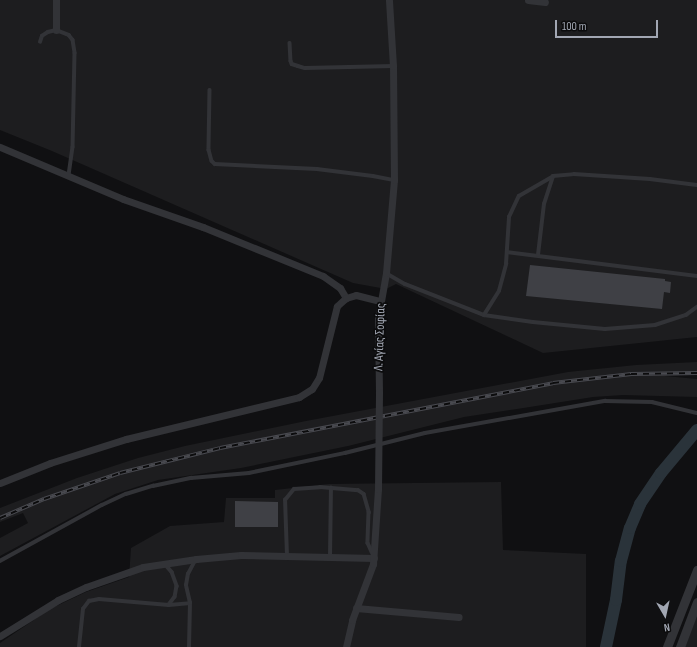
<!DOCTYPE html>
<html>
<head>
<meta charset="utf-8">
<style>
  body { margin:0 }
  #map { position:relative; width:697px; height:647px; overflow:hidden; background:#101012; font-family:"Sofia Sans Condensed",sans-serif }
  div>[style] { position:absolute }
  [style*='--x'] { left:calc(var(--x)*1px); top:calc(var(--y)*1px); width:calc(var(--w)*1px); rotate:calc(var(--a)*1deg) }
  .built>* { inset:0; background:#1d1d1f }
  .river>* { height:12px; margin:-6px; padding:0 6px; transform-origin:6px; border-radius:6px; background:#2a333a }
  .building>* { inset:0; background:#3f4045 }
  .service>* { height:3.5px; margin:-1.75px; padding:0 1.75px; transform-origin:1.75px; border-radius:1.75px; background:#323337 }
  .minor>* { height:7px; margin:-3.5px; padding:0 3.5px; transform-origin:3.5px; border-radius:3.5px; background:#323337 }
  .tertiary>* { height:9px; margin:-4.5px; padding:0 4.5px; transform-origin:4.5px; border-radius:4.5px; background:#323337 }
  .rail>* { height:3.5px; margin-top:-1.75px; transform-origin:0; background:repeating-linear-gradient(90deg,#0c0c0d 0 6px,#494a50 0 12px); box-sizing:border-box; border-block:1px solid #494a50 }
  .minor-bridge>* { height:7px; margin:-3.5px; padding:0 3.5px; transform-origin:3.5px; border-radius:3.5px; background:#323337 }
  span { translate:-50% -50%; white-space:nowrap; text-align:center; line-height:1.15; -webkit-text-stroke:3.5px #0c0c0d; paint-order:stroke }
  .street-label { font-size:13px; color:#a2a7b3 }
  .north { position:absolute; left:645px; top:595px; width:40px; height:40px; -webkit-text-stroke:3px #0c0c0d; paint-order:stroke; rotate:171deg; font-size:11px; font-weight:700; line-height:16px; text-align:center; color:#a2a7b3 }
  .north::after { content:''; display:block; margin:auto; width:14px; height:18px; background:#a2a7b3; clip-path:polygon(50% 0,100% 100%,50% 72%,0 100%) }
  .scale { position:absolute; left:555px; top:20px; width:103px; height:18px; box-sizing:border-box; border:2px solid #a2a7b3; border-top:0; padding-left:5px; font-size:12px; line-height:14px; white-space:nowrap; color:#a2a7b3; -webkit-text-stroke:3px #0c0c0d; paint-order:stroke }
</style>
</head>
<body>
<div id="map">
  <div class="built">
    <i style="clip-path:polygon(0 0,697px 0,697px 337px,543px 353px,396px 284px,386px 289px,353px 283px,52px 151px,0 130px)"></i>
    <i style="clip-path:polygon(697px 362px,697px 375px,665px 376px,697px 379px,697px 397px,623px 395px,593px 397px,517px 409px,464px 417px,348px 446px,241px 468px,158px 480px,115px 494px,0 556px,0 538px,28px 523px,23px 513px,0 522px,0 508px,77px 478px,138px 458px,185px 446px,306px 421px,568px 372px,636px 365px)"></i>
    <i style="clip-path:polygon(501px 482px,503px 550px,586px 554px,586px 647px,0 647px,0 643px,50px 609px,86px 592px,129px 577px,131px 548px,170px 526px,224px 522px,226px 498px,275px 498px,275px 490px,329px 484px)"></i>
    <i style="clip-path:polygon(697px 616px,697px 647px,685px 647px)"></i>
  </div>
  <div class="river">
    <i style="--x:606;--y:647;--w:48;--a:-78"></i>
    <i style="--x:616;--y:600;--w:39;--a:-83"></i>
    <i style="--x:621;--y:561;--w:34;--a:-75"></i>
    <i style="--x:630;--y:528;--w:26;--a:-67"></i>
    <i style="--x:640;--y:504;--w:37;--a:-56"></i>
    <i style="--x:661;--y:473;--w:56;--a:-50.1"></i>
  </div>
  <div class="building">
    <i style="clip-path:polygon(530px 265px,665px 279px,665px 281px,671px 282px,670px 293px,664px 292px,662px 309px,526px 296px)"></i>
    <i style="clip-path:polygon(235px 501px,278px 502px,278px 527px,235px 527px)"></i>
  </div>
  <div class="service">
    <i style="--x:40;--y:42;--w:6;--a:-72"></i>
    <i style="--x:42;--y:36;--w:7;--a:-34"></i>
    <i style="--x:48;--y:32;--w:8;--a:-14"></i>
    <i style="--x:56;--y:30;--w:14;--a:21"></i>
    <i style="--x:69;--y:35;--w:6;--a:51"></i>
    <i style="--x:73;--y:40;--w:13;--a:81"></i>
    <i style="--x:75;--y:53;--w:94;--a:91.2"></i>
    <i style="--x:73;--y:147;--w:29;--a:98"></i>
    <i style="--x:290;--y:43;--w:18;--a:87"></i>
    <i style="--x:291;--y:61;--w:3;--a:72"></i>
    <i style="--x:292;--y:64;--w:6;--a:18"></i>
    <i style="--x:298;--y:66;--w:7;--a:16"></i>
    <i style="--x:305;--y:68;--w:88;--a:-1.3"></i>
    <i style="--x:210;--y:90;--w:60;--a:91"></i>
    <i style="--x:209;--y:150;--w:11;--a:75"></i>
    <i style="--x:212;--y:161;--w:4;--a:45"></i>
    <i style="--x:215;--y:164;--w:102;--a:2.8"></i>
    <i style="--x:317;--y:169;--w:56;--a:7.1"></i>
    <i style="--x:373;--y:176;--w:20;--a:11"></i>
    <i style="--x:507;--y:252;--w:192;--a:7.2"></i>
    <i style="--x:538;--y:255;--w:51;--a:-83.3"></i>
    <i style="--x:544;--y:204;--w:29;--a:-72"></i>
    <i style="--x:386;--y:273;--w:22;--a:30"></i>
    <i style="--x:405;--y:284;--w:85;--a:21.4"></i>
    <i style="--x:484;--y:315;--w:49;--a:8.1"></i>
    <i style="--x:533;--y:322;--w:72;--a:5.6"></i>
    <i style="--x:605;--y:329;--w:50;--a:-4.6"></i>
    <i style="--x:655;--y:325;--w:33;--a:-18"></i>
    <i style="--x:686;--y:315;--w:14;--a:-36"></i>
    <i style="--x:484;--y:315;--w:28;--a:-58"></i>
    <i style="--x:499;--y:291;--w:28;--a:-75"></i>
    <i style="--x:506;--y:264;--w:47;--a:-86.3"></i>
    <i style="--x:509;--y:217;--w:23;--a:-65"></i>
    <i style="--x:519;--y:196;--w:39;--a:-30"></i>
    <i style="--x:553;--y:176;--w:21;--a:-5"></i>
    <i style="--x:574;--y:174;--w:76;--a:3.8"></i>
    <i style="--x:650;--y:179;--w:47;--a:7.3"></i>
    <i style="--x:287;--y:556;--w:56;--a:-92"></i>
    <i style="--x:285;--y:500;--w:14;--a:-51"></i>
    <i style="--x:294;--y:489;--w:26;--a:-4"></i>
    <i style="--x:320;--y:487;--w:38;--a:5"></i>
    <i style="--x:358;--y:490;--w:7;--a:34"></i>
    <i style="--x:364;--y:494;--w:19;--a:74"></i>
    <i style="--x:369;--y:512;--w:31;--a:92"></i>
    <i style="--x:368;--y:543;--w:10;--a:66"></i>
    <i style="--x:330;--y:557;--w:69;--a:-89.2"></i>
    <i style="--x:0;--y:561;--w:116;--a:-28.8"></i>
    <i style="--x:102;--y:505;--w:26;--a:-25"></i>
    <i style="--x:126;--y:494;--w:28;--a:-17"></i>
    <i style="--x:153;--y:486;--w:39;--a:-12"></i>
    <i style="--x:191;--y:478;--w:58;--a:-4.9"></i>
    <i style="--x:249;--y:473;--w:98;--a:-11.8"></i>
    <i style="--x:345;--y:453;--w:82;--a:-14"></i>
    <i style="--x:425;--y:433;--w:183;--a:-10.1"></i>
    <i style="--x:605;--y:401;--w:47;--a:1.2"></i>
    <i style="--x:652;--y:402;--w:46;--a:13.7"></i>
    <i style="--x:165;--y:564;--w:11;--a:49"></i>
    <i style="--x:172;--y:572;--w:15;--a:70"></i>
    <i style="--x:177;--y:586;--w:11;--a:100"></i>
    <i style="--x:175;--y:597;--w:10;--a:127"></i>
    <i style="--x:79;--y:647;--w:38;--a:-84"></i>
    <i style="--x:83;--y:609;--w:10;--a:-53"></i>
    <i style="--x:89;--y:601;--w:10;--a:-11"></i>
    <i style="--x:99;--y:599;--w:70;--a:4.9"></i>
    <i style="--x:169;--y:605;--w:21;--a:-5"></i>
    <i style="--x:189;--y:647;--w:44;--a:-88.7"></i>
    <i style="--x:190;--y:603;--w:18;--a:-103"></i>
    <i style="--x:186;--y:585;--w:11;--a:-80"></i>
    <i style="--x:188;--y:574;--w:17;--a:-62"></i>
  </div>
  <div class="minor">
    <i style="--x:528;--y:0;--w:17;--a:7"></i>
    <i style="--x:56;--y:30;--w:30;--a:-90"></i>
    <i style="--x:0;--y:147;--w:134;--a:22.9"></i>
    <i style="--x:123;--y:199;--w:85;--a:19.3"></i>
    <i style="--x:203;--y:227;--w:130;--a:22.2"></i>
    <i style="--x:323;--y:276;--w:21;--a:35"></i>
    <i style="--x:340;--y:288;--w:12;--a:59"></i>
    <i style="--x:379;--y:392;--w:74;--a:-90.8"></i>
    <i style="--x:378;--y:318;--w:46;--a:-79.9"></i>
    <i style="--x:386;--y:273;--w:93;--a:-85.1"></i>
    <i style="--x:394;--y:180;--w:114;--a:-90.5"></i>
    <i style="--x:393;--y:66;--w:66;--a:-93.5"></i>
    <i style="--x:0;--y:483;--w:54;--a:-21.8"></i>
    <i style="--x:50;--y:463;--w:80;--a:-17.5"></i>
    <i style="--x:126;--y:439;--w:178;--a:-13.6"></i>
    <i style="--x:299;--y:397;--w:15;--a:-32"></i>
    <i style="--x:312;--y:389;--w:13;--a:-58"></i>
    <i style="--x:319;--y:378;--w:74;--a:-76"></i>
    <i style="--x:337;--y:306;--w:12;--a:-42"></i>
    <i style="--x:346;--y:298;--w:10;--a:-17"></i>
    <i style="--x:356;--y:295;--w:25;--a:14"></i>
    <i style="--x:356;--y:608;--w:103;--a:5"></i>
    <i style="--x:0;--y:636;--w:68;--a:-31.8"></i>
    <i style="--x:58;--y:600;--w:31;--a:-25"></i>
    <i style="--x:86;--y:587;--w:60;--a:-19.3"></i>
    <i style="--x:143;--y:567;--w:54;--a:-8.6"></i>
    <i style="--x:196;--y:559;--w:45;--a:-5.1"></i>
    <i style="--x:241;--y:555;--w:133;--a:1.3"></i>
    <i style="--x:346;--y:647;--w:28;--a:-77"></i>
    <i style="--x:352;--y:620;--w:60;--a:-69.4"></i>
    <i style="--x:373;--y:564;--w:75;--a:-86.2"></i>
  </div>
  <div class="tertiary">
    <i style="--x:667;--y:647;--w:83;--a:-68.7"></i>
    <i style="--x:680;--y:647;--w:48;--a:-69.3"></i>
  </div>
  <div class="rail">
    <i style="--x:0;--y:518;--w:48;--a:-23.4"></i>
    <i style="--x:44;--y:499;--w:80;--a:-18.9"></i>
    <i style="--x:120;--y:473;--w:103;--a:-14"></i>
    <i style="--x:220;--y:448;--w:339;--a:-11"></i>
    <i style="--x:553;--y:383;--w:79;--a:-6.6"></i>
    <i style="--x:631;--y:374;--w:66;--a:-0.9"></i>
  </div>
  <div class="minor-bridge">
    <i style="--x:378;--y:489;--w:97;--a:-89.4"></i>
  </div>
  <div class="street-label">
    <span style="left:380px;top:337px;rotate:-88deg">Λ. Αγίας Σοφίας</span>
  </div>
  <div class="north">N</div>
  <div class="scale">100 m</div>
</div>
</body>
</html>
